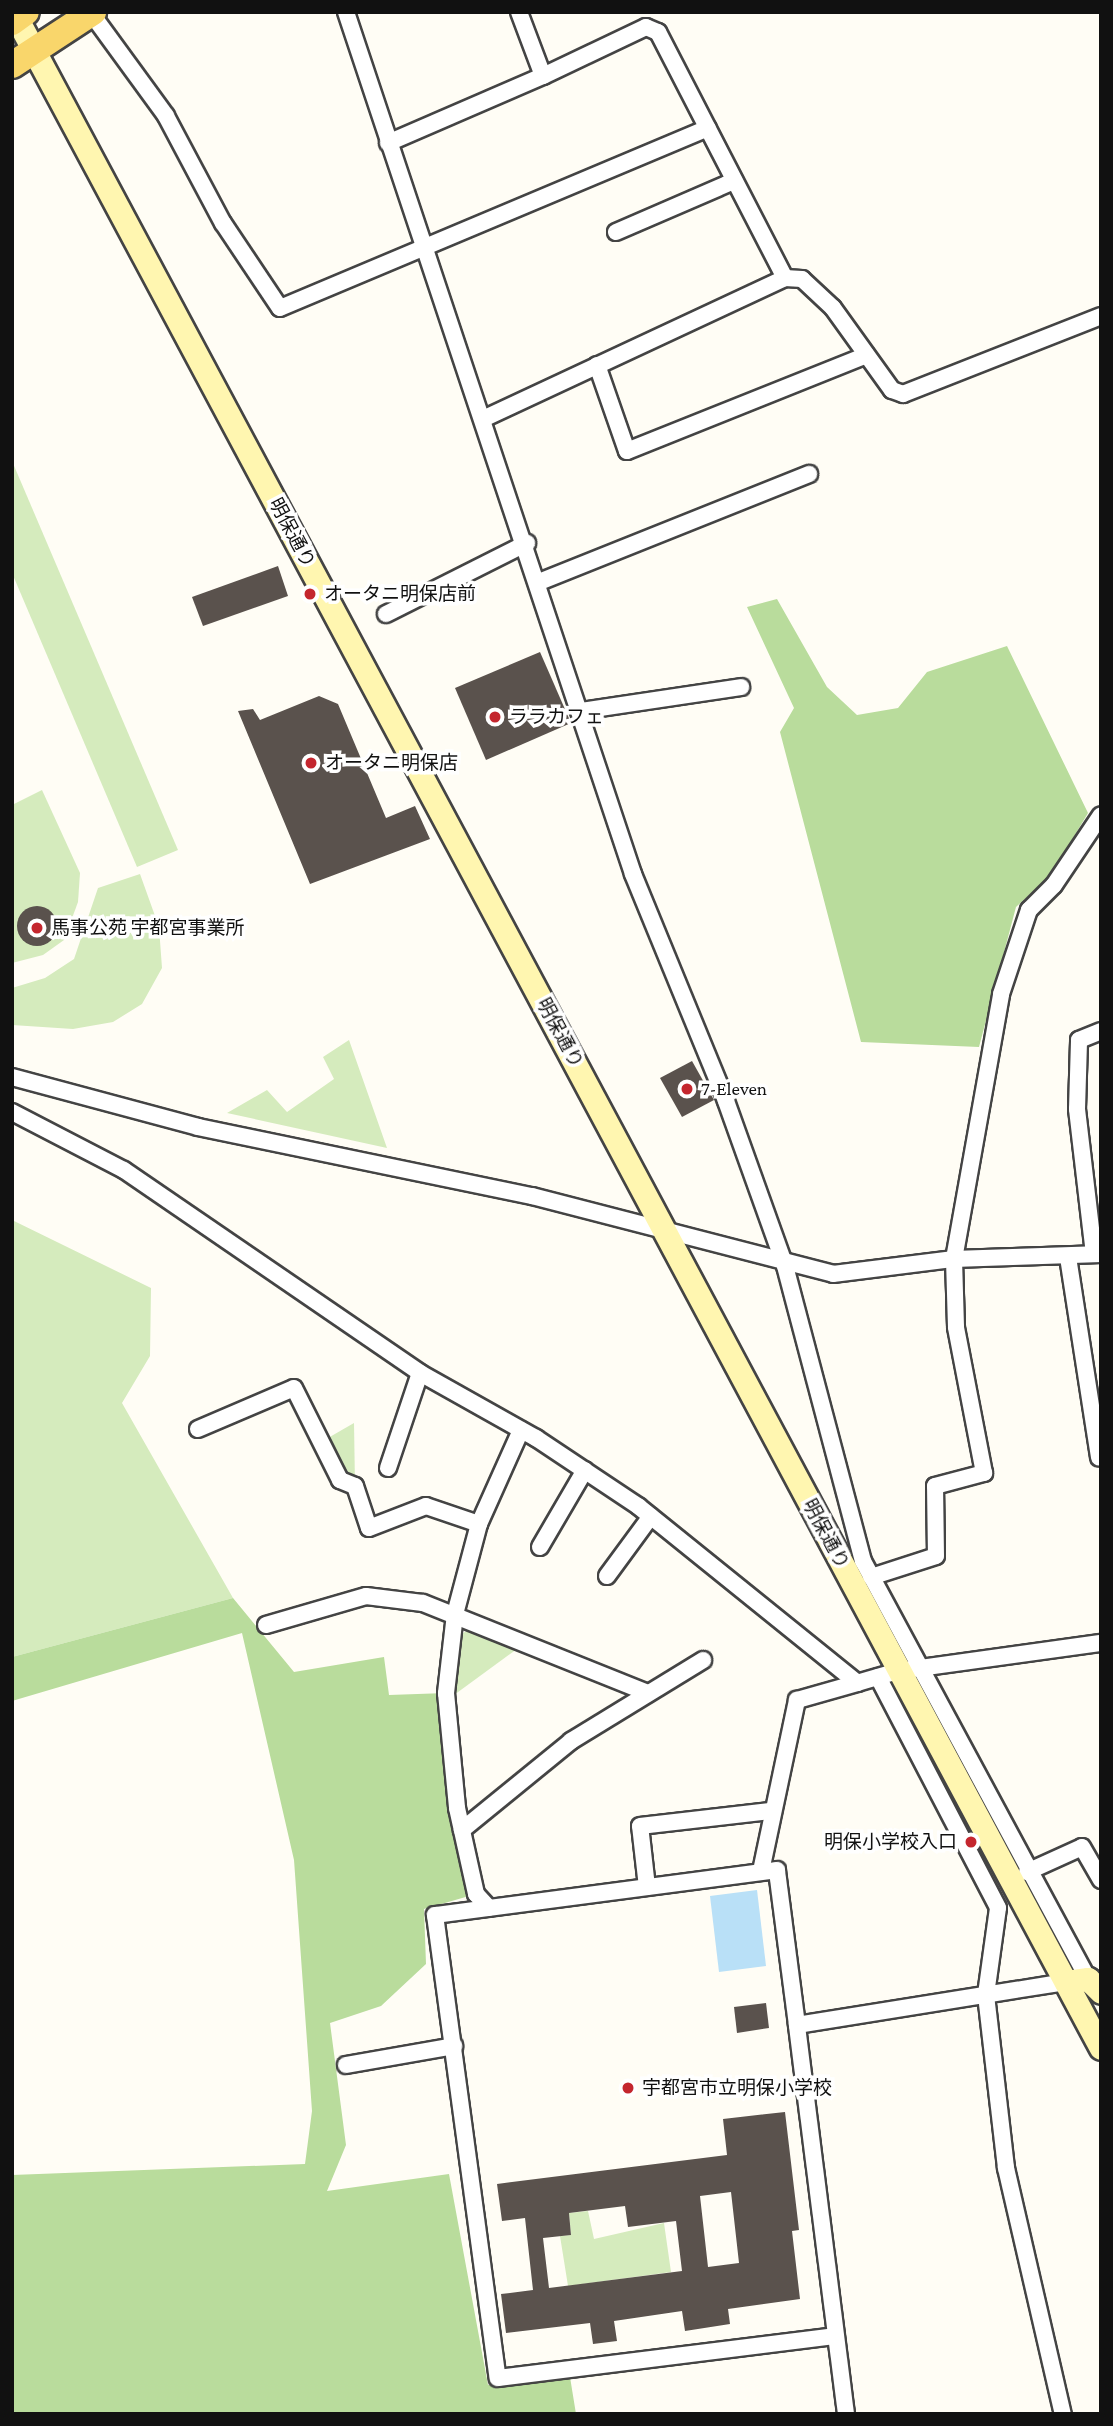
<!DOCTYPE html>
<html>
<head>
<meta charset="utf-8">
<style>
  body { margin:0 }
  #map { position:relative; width:1113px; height:2426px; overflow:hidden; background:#fffdf5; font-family:"Crimson Pro","Noto Sans JP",serif }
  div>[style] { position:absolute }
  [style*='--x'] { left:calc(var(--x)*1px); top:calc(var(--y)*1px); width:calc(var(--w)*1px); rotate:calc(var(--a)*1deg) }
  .green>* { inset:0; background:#d5ebbd }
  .forest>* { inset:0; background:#b9dc9c }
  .water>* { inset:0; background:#b9e0f7 }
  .building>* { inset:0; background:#5a524d }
  .round { border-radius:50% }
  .roads { filter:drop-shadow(2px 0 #444) drop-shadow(-2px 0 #444) drop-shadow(0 2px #444) drop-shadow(0 -2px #444) }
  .street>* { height:16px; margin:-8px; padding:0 8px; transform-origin:8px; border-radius:8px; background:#fff }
  .secondary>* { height:23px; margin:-11.5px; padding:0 11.5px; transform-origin:11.5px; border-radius:11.5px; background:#fff6b0 }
  .primary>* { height:26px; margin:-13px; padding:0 13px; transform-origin:13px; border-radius:13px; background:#f9d66b }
  .dots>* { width:19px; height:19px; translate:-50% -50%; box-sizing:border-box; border:4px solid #fff; border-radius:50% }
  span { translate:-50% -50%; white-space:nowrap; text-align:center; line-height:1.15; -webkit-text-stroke:7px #fff; paint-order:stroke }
  .street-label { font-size:19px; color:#111 }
  .poi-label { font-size:19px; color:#111 }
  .left { translate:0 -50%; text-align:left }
  .right { translate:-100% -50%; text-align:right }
  .frame { position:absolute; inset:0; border:14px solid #111; pointer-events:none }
</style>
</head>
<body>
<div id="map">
  <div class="green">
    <i style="clip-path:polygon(12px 461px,178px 850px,137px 867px,12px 573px)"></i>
    <i style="clip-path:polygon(42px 790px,80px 873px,78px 902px,64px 940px,43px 955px,12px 963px,12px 805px)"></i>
    <i style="clip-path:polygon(140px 874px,159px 927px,162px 968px,142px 1004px,113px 1022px,73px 1029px,12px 1025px,12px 988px,45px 978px,74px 959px,98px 888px)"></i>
    <i style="clip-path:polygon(349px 1040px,387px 1148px,227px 1113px,267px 1090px,287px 1112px,334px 1079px,323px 1057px)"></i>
    <i style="clip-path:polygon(12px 1220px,151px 1288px,150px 1356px,122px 1403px,233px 1598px,12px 1657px)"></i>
    <i style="clip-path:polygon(354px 1423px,355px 1486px,340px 1480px,321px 1442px)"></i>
    <i style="clip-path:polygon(469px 1630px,517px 1649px,454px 1695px,457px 1636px)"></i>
    <i style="clip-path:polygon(588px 2211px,594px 2239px,664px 2223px,671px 2272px,568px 2286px,560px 2236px,571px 2235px,569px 2213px)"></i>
  </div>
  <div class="forest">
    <i style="clip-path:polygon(777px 599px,827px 687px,857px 715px,898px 708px,927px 672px,1007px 646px,1088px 813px,1051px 875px,1016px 907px,979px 1047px,861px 1042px,780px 732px,794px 708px,747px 607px)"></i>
    <i style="clip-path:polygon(233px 1598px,294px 1672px,384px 1657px,389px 1695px,446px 1693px,476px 1894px,424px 1909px,426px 1964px,381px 2006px,330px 2023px,346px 2145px,327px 2191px,449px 2174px,488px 2385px,570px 2377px,576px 2414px,12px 2414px,12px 2175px,305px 2164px,312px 2111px,294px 1860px,242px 1633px,12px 1701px,12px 1657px)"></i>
  </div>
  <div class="water">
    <i style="clip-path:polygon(757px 1890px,766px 1966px,719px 1972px,710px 1896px)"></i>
  </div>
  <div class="building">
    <i style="clip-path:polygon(278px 566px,288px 596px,203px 626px,192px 597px)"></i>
    <i style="clip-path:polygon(540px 652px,571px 723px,486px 760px,455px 688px)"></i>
    <i style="clip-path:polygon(319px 696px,338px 704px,386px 818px,415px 806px,430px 839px,310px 884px,238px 711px,253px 709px,260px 720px)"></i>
    <i class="round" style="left:17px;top:906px;width:40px;height:40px"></i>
    <i style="clip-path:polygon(692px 1061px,714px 1100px,682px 1117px,660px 1078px)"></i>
    <i style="clip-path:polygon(766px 2003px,769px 2028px,737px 2033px,734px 2007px)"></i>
    <i style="clip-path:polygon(evenodd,785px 2112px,799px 2230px,792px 2231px,800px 2299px,728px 2309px,730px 2324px,685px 2331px,682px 2311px,614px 2321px,617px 2341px,593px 2344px,590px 2323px,506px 2333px,501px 2294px,533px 2290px,525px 2218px,502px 2221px,497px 2184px,727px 2155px,723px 2119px,785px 2112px,731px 2192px,739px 2263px,708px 2267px,700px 2196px,731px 2192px,785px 2112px,625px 2206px,628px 2227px,676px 2221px,682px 2271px,549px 2288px,543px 2238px,571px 2235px,569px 2213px,625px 2206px)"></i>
  </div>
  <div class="roads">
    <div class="street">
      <i style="--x:346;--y:12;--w:909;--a:71.58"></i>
      <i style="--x:633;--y:874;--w:245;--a:67.7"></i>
      <i style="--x:726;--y:1101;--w:175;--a:70.3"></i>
      <i style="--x:785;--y:1266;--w:305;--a:75.2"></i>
      <i style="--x:863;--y:1561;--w:475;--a:61.7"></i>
      <i style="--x:519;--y:12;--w:68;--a:69.4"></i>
      <i style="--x:543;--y:76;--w:114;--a:-25.4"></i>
      <i style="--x:646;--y:27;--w:13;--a:23"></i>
      <i style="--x:658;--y:32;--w:277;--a:62.7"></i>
      <i style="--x:785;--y:278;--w:17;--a:3"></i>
      <i style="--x:802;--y:279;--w:42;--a:43.1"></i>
      <i style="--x:833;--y:308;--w:101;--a:54.3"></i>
      <i style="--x:892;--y:390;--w:12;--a:20"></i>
      <i style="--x:903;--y:394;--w:213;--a:-21.5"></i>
      <i style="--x:91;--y:13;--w:127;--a:53.9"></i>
      <i style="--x:166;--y:116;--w:121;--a:62"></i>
      <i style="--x:223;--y:223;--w:102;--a:56.2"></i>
      <i style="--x:280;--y:308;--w:464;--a:-22.8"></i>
      <i style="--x:388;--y:143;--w:169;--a:-23.4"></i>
      <i style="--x:616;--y:232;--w:129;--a:-23.4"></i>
      <i style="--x:597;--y:365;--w:91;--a:70.8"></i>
      <i style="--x:627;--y:451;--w:258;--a:-21.8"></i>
      <i style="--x:485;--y:418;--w:331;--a:-25"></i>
      <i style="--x:539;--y:582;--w:291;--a:-21.8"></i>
      <i style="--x:386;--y:614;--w:158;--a:-26.7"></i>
      <i style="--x:581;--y:711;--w:162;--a:-8.5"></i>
      <i style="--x:12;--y:1077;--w:193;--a:15"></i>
      <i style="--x:198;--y:1127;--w:341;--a:11.7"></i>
      <i style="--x:532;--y:1196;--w:311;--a:14.5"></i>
      <i style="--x:833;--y:1274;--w:122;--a:-7.1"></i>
      <i style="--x:954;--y:1259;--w:147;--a:-1.9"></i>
      <i style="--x:12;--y:1112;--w:126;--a:27.4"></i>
      <i style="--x:124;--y:1170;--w:359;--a:34.4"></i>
      <i style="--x:420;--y:1373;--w:133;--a:29.3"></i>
      <i style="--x:536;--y:1438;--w:123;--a:33.7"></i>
      <i style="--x:638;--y:1506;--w:282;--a:38.9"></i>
      <i style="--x:857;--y:1683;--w:43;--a:-16.3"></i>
      <i style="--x:898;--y:1671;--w:205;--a:-7.9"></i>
      <i style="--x:1094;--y:1254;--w:146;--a:-96.7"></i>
      <i style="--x:1077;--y:1109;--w:69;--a:-88.3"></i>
      <i style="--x:1079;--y:1040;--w:24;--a:-22"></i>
      <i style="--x:1068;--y:1257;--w:203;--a:81.2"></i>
      <i style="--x:198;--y:1429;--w:104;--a:-23.1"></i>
      <i style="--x:294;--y:1388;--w:103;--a:63.4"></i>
      <i style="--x:340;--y:1480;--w:16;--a:22"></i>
      <i style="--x:355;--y:1486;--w:44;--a:71.6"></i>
      <i style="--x:369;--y:1528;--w:61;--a:-21.1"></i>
      <i style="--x:426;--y:1506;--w:56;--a:18.8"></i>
      <i style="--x:479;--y:1524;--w:103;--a:-65.9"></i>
      <i style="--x:388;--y:1468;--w:100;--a:-71.4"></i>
      <i style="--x:479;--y:1524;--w:93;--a:104.9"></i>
      <i style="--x:455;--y:1614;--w:80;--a:96.5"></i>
      <i style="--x:446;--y:1693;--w:116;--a:84.5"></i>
      <i style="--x:457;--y:1808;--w:88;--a:77.5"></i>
      <i style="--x:476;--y:1894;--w:19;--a:47"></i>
      <i style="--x:540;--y:1547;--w:89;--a:-59.7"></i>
      <i style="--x:607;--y:1576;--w:74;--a:-53.7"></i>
      <i style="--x:871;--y:1577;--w:68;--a:-17.9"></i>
      <i style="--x:936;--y:1556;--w:70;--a:-90.8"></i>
      <i style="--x:935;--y:1486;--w:51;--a:-14.9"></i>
      <i style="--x:984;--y:1473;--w:149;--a:-100.9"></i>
      <i style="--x:956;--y:1327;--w:68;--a:-91.7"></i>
      <i style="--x:954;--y:1259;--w:269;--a:-79.9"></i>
      <i style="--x:1001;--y:994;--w:89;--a:-71.6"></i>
      <i style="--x:1029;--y:910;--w:35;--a:-45"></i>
      <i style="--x:1054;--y:885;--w:84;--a:-56.1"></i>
      <i style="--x:266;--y:1625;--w:104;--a:-16.2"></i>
      <i style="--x:366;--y:1596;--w:57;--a:7"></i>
      <i style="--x:423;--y:1603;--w:242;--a:21.8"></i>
      <i style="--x:878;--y:1677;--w:260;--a:62.5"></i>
      <i style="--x:998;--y:1908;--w:88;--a:97.9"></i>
      <i style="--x:986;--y:1995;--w:174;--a:83.4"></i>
      <i style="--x:1006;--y:2168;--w:253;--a:77"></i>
      <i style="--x:462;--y:1830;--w:141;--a:-39.2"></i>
      <i style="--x:571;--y:1741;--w:155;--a:-31.5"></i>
      <i style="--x:761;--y:1871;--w:175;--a:-78.1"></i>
      <i style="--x:797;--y:1700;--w:62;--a:-15.8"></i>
      <i style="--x:1027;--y:1872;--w:60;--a:-24.4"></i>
      <i style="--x:1082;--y:1847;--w:38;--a:60"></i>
      <i style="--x:647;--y:1887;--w:61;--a:-96.5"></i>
      <i style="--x:640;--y:1826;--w:131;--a:-6.6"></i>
      <i style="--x:797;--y:2025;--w:156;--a:-97.4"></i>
      <i style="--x:777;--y:1870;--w:345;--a:172.5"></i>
      <i style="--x:435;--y:1915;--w:467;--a:82.3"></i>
      <i style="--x:498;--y:2378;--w:339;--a:-7.1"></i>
      <i style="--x:346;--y:2065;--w:110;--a:-10"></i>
      <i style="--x:846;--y:2414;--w:392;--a:-97.2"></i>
      <i style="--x:797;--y:2025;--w:272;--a:-9.1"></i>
    </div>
    <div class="secondary">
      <i style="--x:17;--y:19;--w:2300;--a:61.89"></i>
      <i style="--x:1066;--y:1982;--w:22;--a:-8"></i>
      <i style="--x:1088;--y:1979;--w:18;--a:45"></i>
    </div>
    <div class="primary">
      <i style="--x:12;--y:22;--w:17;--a:-36"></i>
      <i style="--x:12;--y:65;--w:97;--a:-33.2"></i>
    </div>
  </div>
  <div class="dots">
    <i style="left:310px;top:594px;background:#c4262e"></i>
    <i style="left:495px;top:717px;background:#c4262e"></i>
    <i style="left:311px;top:763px;background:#c4262e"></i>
    <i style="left:37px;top:928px;background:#c4262e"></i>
    <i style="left:687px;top:1089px;background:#c4262e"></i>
    <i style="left:971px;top:1842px;background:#c4262e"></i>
    <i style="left:628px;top:2088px;background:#c4262e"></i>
  </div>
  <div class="street-label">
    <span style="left:292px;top:533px;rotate:62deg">明保通り</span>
    <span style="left:560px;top:1033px;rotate:62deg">明保通り</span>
    <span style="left:826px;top:1534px;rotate:62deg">明保通り</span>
  </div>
  <div class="poi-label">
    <span class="left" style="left:324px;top:594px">オータニ明保店前</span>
    <span class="left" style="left:509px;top:717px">ララカフェ</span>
    <span class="left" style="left:325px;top:763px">オータニ明保店</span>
    <span class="left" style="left:51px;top:928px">馬事公苑 宇都宮事業所</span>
    <span class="left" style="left:701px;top:1089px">7-Eleven</span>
    <span class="right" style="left:957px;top:1842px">明保小学校入口</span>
    <span class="left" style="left:642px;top:2088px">宇都宮市立明保小学校</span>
  </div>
  <div class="frame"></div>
</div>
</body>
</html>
